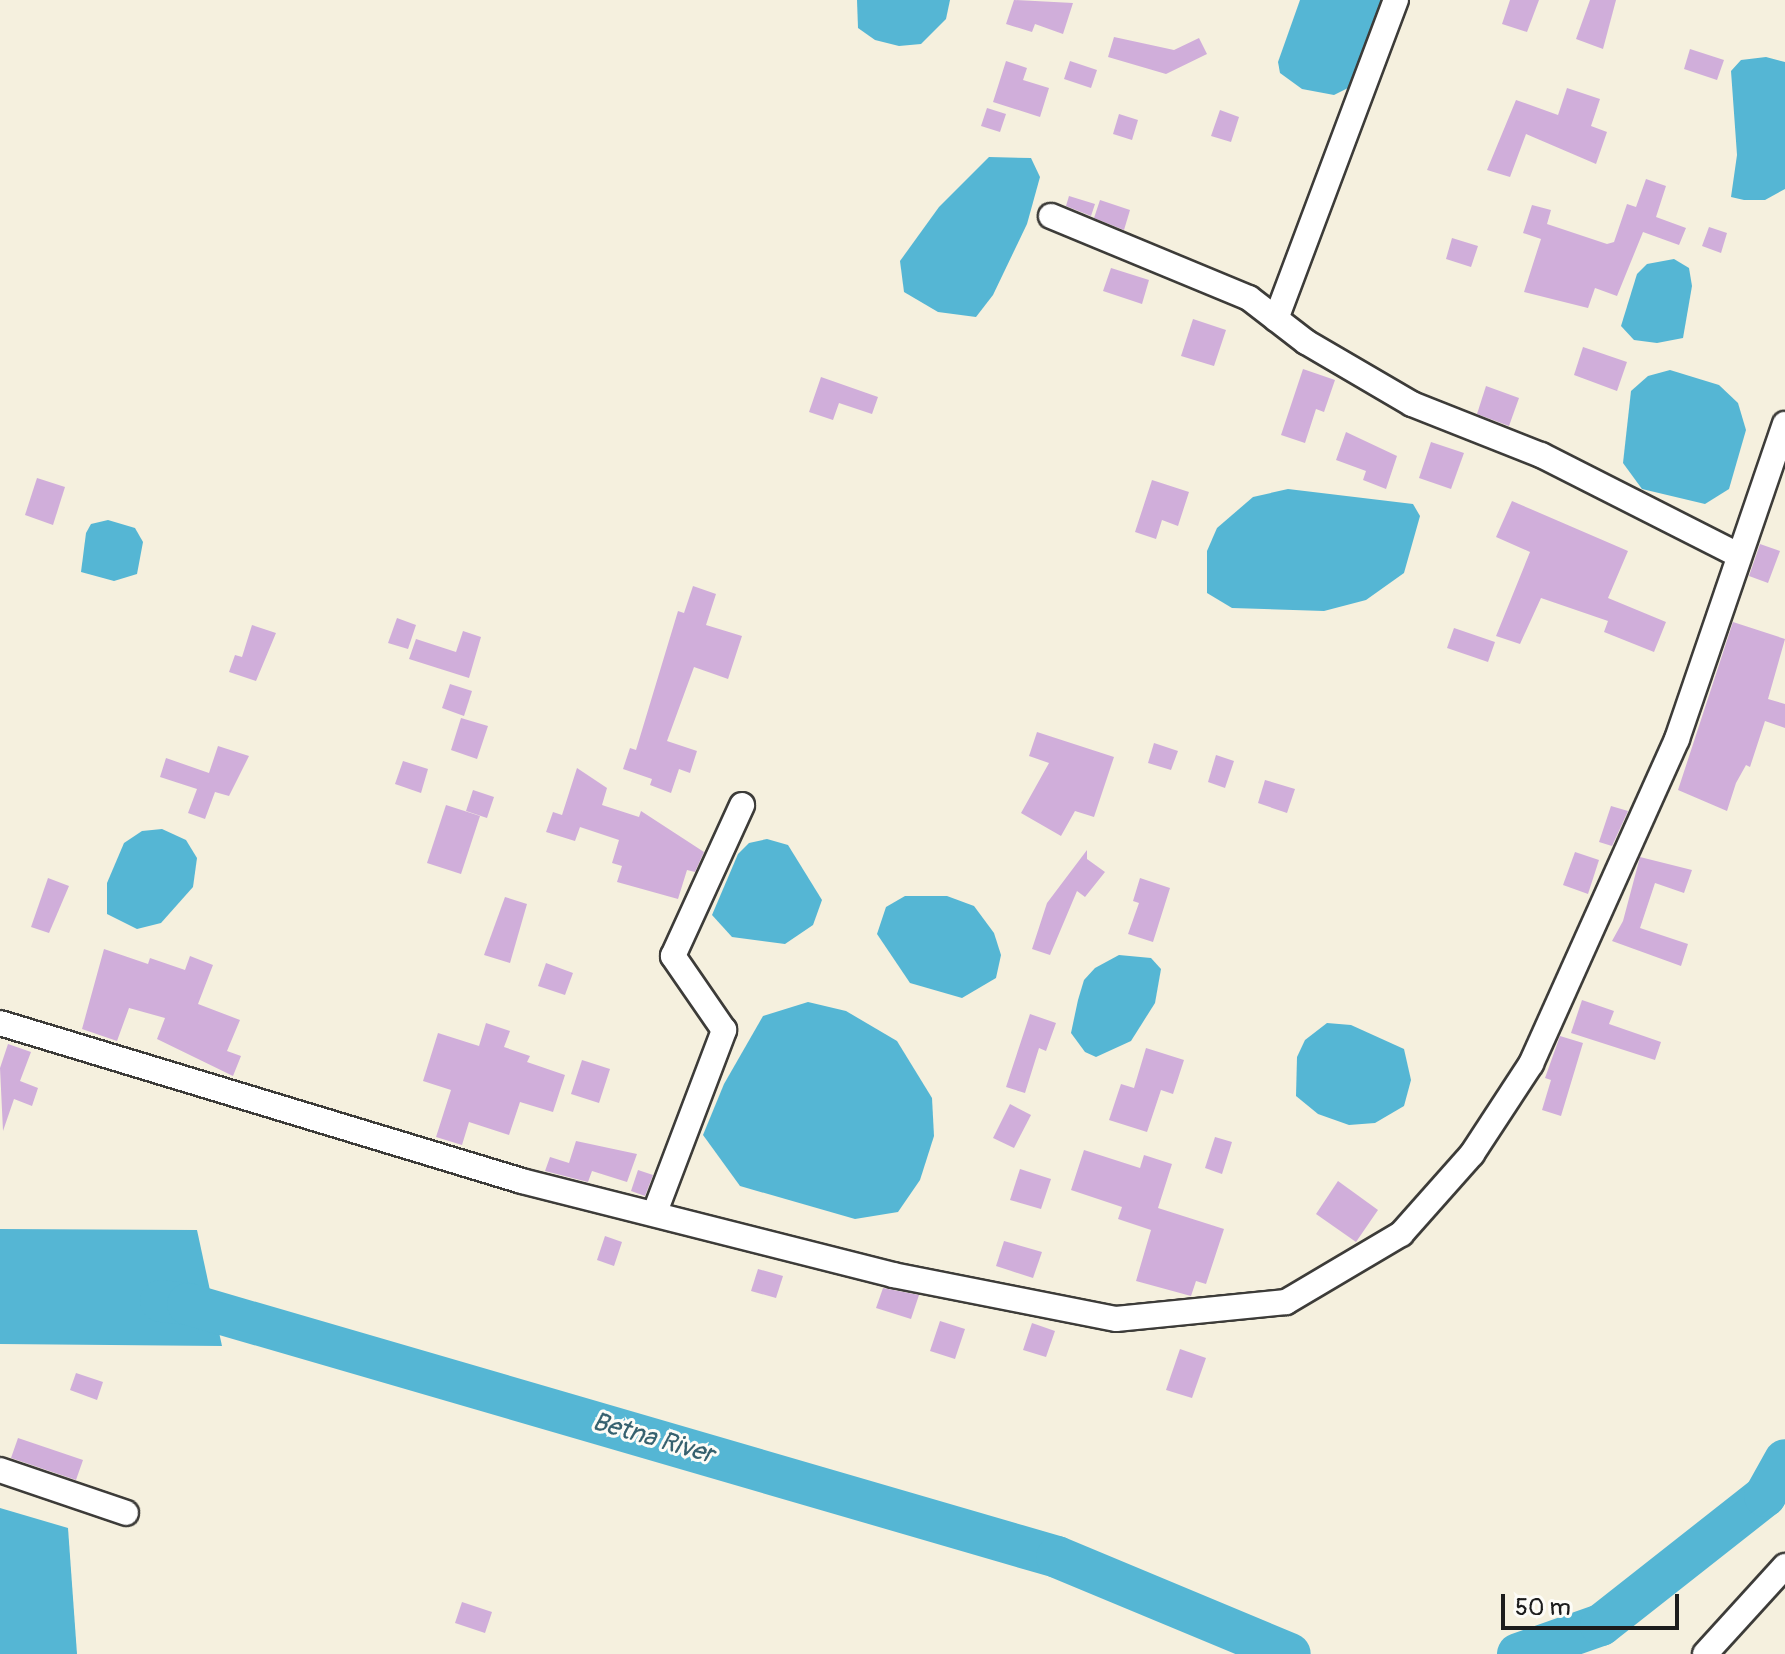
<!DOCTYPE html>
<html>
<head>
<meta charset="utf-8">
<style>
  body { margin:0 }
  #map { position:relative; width:1785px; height:1654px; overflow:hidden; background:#f5f0de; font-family:Pangolin,sans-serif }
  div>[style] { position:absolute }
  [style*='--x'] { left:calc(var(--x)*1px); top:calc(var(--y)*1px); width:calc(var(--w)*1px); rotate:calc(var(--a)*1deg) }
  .water>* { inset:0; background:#55b6d4 }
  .river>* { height:42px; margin:-21px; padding:0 21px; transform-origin:21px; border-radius:21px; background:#55b6d4 }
  .building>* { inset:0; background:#d0aeda }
  .roads { filter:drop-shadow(2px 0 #3d3c39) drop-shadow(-2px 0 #3d3c39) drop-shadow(0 2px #3d3c39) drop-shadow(0 -2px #3d3c39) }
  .minor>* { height:24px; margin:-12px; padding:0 12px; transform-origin:12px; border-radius:12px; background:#fff }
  span { translate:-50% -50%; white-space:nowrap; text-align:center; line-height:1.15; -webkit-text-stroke:6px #fdfcf7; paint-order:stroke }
  .water-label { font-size:26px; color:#36616f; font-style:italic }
  .scale { position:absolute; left:1501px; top:1594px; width:178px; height:36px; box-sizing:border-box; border:4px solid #1c1c1c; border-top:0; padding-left:10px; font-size:24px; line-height:28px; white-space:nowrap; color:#1c1c1c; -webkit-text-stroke:6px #fdfcf7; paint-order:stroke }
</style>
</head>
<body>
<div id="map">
  <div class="water">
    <i style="clip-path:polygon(857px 0,950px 0,946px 19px,921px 44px,899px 46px,875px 40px,858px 28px)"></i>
    <i style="clip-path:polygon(1300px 0,1386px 0,1352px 86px,1334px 95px,1302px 89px,1280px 73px,1278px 62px)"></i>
    <i style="clip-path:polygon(1766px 57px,1785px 62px,1785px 189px,1765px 200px,1744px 200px,1731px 197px,1737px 155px,1731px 71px,1741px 60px)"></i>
    <i style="clip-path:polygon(989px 157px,1031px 158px,1040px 177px,1027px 224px,993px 295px,976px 317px,938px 312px,904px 292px,900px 261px,939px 207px)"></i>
    <i style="clip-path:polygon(1674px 259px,1689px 268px,1692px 286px,1683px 338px,1657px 343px,1634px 340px,1621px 326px,1637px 274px,1647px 264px)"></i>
    <i style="clip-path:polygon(1670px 370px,1719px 385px,1738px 403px,1746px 430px,1729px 489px,1705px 504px,1642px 489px,1623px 463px,1631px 391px,1648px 376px)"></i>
    <i style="clip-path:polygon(1288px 489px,1413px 504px,1420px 516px,1404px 573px,1366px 600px,1324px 611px,1232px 608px,1207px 593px,1207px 551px,1217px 528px,1253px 497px)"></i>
    <i style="clip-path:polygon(108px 520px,135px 528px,143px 542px,137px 574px,114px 581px,81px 572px,86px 533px,91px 524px)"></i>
    <i style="clip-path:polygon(162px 829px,186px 840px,197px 858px,193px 887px,161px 923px,137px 929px,107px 914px,107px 883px,124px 843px,142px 831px)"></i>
    <i style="clip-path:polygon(767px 839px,788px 845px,822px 900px,813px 925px,785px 944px,732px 937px,712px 915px,738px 854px,749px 843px)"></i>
    <i style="clip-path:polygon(905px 896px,947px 896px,974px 906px,994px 933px,1001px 955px,996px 978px,962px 998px,910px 983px,877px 934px,886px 907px)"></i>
    <i style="clip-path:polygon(1119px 955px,1151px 958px,1161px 969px,1155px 1003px,1131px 1041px,1096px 1057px,1085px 1052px,1071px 1033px,1078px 1000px,1084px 980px,1095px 968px)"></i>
    <i style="clip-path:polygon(808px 1002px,846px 1011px,897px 1041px,932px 1098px,934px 1136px,920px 1180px,898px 1212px,855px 1219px,740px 1186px,703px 1135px,724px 1084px,763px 1016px)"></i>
    <i style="clip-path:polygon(1327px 1023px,1351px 1025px,1404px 1049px,1411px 1080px,1404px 1106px,1375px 1123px,1349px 1125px,1318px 1114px,1296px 1096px,1297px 1057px,1305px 1040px)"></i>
    <i style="clip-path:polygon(0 1229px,197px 1230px,222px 1346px,0 1344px)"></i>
    <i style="clip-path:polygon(0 1508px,68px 1528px,77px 1654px,0 1654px)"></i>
  </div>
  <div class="river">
    <i style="--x:161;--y:1301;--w:27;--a:6"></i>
    <i style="--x:188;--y:1304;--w:905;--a:16.23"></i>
    <i style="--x:1057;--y:1557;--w:252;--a:22.6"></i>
    <i style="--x:1518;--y:1654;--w:88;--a:-19.3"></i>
    <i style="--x:1601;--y:1625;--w:209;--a:-38.2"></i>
    <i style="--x:1765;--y:1496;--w:41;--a:-60.9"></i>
  </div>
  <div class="building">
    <i style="clip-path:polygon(1014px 0,1073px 3px,1063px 34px,1035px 24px,1032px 32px,1006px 24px)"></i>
    <i style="clip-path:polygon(1510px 0,1539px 0,1527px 32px,1502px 24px)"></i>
    <i style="clip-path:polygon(1590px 0,1616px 0,1603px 49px,1576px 39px)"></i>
    <i style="clip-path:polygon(1114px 37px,1174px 50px,1199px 38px,1207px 54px,1166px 74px,1108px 57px)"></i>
    <i style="clip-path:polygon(1690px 49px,1724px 60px,1717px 80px,1684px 69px)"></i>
    <i style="clip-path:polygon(1006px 61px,1027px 68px,1023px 80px,1049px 88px,1040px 117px,993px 102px)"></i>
    <i style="clip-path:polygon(1070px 61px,1097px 70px,1091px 88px,1064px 79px)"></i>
    <i style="clip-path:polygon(1567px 88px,1600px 99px,1591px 126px,1607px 132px,1596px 164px,1526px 134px,1510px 177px,1487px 170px,1516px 100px,1558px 115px)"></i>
    <i style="clip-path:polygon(987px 108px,1006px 114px,1000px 132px,981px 126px)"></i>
    <i style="clip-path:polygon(1220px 110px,1239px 117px,1231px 142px,1211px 136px)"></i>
    <i style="clip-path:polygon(1119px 114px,1138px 120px,1132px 140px,1113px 134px)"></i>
    <i style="clip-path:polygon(1646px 179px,1666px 186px,1656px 217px,1686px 228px,1679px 245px,1643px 232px,1617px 296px,1595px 288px,1588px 308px,1524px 292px,1541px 239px,1523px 233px,1532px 205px,1551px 210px,1547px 224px,1607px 244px,1614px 242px,1627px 204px,1636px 207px)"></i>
    <i style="clip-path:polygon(1069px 196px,1095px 204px,1091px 216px,1066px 206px)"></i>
    <i style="clip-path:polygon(1100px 200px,1130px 210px,1124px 230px,1094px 218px)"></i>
    <i style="clip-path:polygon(1709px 227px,1727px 233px,1721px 253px,1702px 246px)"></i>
    <i style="clip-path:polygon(1452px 238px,1478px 246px,1471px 267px,1446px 259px)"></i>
    <i style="clip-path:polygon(1111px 268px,1149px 280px,1142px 304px,1103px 291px)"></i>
    <i style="clip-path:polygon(1193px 319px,1226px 330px,1214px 366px,1181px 356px)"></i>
    <i style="clip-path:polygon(1583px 347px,1627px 362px,1617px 391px,1574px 375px)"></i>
    <i style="clip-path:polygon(1303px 369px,1335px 380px,1324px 412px,1316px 409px,1305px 443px,1281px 435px)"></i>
    <i style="clip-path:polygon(821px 377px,878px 397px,872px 414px,839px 403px,833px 420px,809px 412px)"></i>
    <i style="clip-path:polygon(1486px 386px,1519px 398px,1509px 426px,1477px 414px)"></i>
    <i style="clip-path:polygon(1346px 432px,1397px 456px,1386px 489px,1363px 480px,1366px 471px,1336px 460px)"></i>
    <i style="clip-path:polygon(1431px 442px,1464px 453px,1451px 489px,1419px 478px)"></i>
    <i style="clip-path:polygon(37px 478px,65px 487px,53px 525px,25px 515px)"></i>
    <i style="clip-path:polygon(1152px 480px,1189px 492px,1178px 526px,1162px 520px,1156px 539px,1135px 532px)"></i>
    <i style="clip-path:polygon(1512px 501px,1628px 551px,1608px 598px,1666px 622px,1654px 652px,1604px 632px,1608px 621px,1541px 598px,1520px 644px,1496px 636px,1530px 552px,1496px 537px)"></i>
    <i style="clip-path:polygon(1760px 544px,1780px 551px,1768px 583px,1749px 576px)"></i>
    <i style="clip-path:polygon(693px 586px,716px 594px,706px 625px,742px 636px,728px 679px,694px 667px,667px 741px,697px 751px,690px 773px,679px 769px,671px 793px,650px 785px,652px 779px,623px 769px,630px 748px,636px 750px,678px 611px,684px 613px)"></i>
    <i style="clip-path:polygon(397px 618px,416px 625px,408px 649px,388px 643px)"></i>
    <i style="clip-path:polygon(1733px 622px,1785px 639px,1768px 699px,1785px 704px,1785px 728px,1765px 721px,1750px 767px,1746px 765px,1736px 783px,1727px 811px,1678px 790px)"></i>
    <i style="clip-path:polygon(252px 625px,276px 633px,256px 681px,229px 672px,235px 655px,242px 657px)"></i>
    <i style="clip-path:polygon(1454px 628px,1495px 642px,1488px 662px,1447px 648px)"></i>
    <i style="clip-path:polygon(463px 631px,481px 637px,469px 678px,409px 659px,416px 639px,456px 652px)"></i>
    <i style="clip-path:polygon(450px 684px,472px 691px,464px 716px,442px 708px)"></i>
    <i style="clip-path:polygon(461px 718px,488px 726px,477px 759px,451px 750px)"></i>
    <i style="clip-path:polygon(1037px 732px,1114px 757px,1094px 817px,1075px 811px,1061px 836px,1021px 813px,1049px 763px,1029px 756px)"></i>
    <i style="clip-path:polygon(1154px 743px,1178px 751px,1171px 770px,1148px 763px)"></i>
    <i style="clip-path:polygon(218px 746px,249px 756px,229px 796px,215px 792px,205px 819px,188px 813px,197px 789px,160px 777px,166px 758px,209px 773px)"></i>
    <i style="clip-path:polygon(1216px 755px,1234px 761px,1225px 788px,1208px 782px)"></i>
    <i style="clip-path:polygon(403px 761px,428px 769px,421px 793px,395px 784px)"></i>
    <i style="clip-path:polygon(577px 768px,607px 788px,602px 805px,639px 817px,641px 811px,704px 852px,695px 872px,687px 870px,678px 899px,617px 882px,622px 866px,612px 863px,619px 840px,580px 827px,575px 841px,546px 832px,553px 812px,562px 815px)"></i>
    <i style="clip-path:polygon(1265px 780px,1295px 789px,1287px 813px,1258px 803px)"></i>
    <i style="clip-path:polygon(473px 790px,494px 797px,487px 818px,466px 811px)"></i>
    <i style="clip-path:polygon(446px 805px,480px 816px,461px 874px,427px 863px)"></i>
    <i style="clip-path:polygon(1611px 806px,1628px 811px,1612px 846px,1599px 842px)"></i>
    <i style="clip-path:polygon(1087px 850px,1087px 859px,1105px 872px,1085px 897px,1077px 891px,1050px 955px,1032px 949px,1047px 903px)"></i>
    <i style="clip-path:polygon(1575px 852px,1599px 860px,1588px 894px,1563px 885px)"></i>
    <i style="clip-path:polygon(1640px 857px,1692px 870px,1684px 893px,1655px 883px,1640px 928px,1688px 944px,1681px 966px,1612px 941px,1623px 921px)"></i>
    <i style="clip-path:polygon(48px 878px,69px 886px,49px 933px,31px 927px)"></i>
    <i style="clip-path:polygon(1140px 878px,1170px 888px,1153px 942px,1128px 934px,1139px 903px,1133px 901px)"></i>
    <i style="clip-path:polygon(505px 897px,527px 904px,510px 963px,484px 955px)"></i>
    <i style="clip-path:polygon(104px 949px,148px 964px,150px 958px,185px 970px,190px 956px,213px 965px,198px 1004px,240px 1020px,227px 1051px,241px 1056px,233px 1076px,157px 1039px,165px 1018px,129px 1008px,117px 1041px,82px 1029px)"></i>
    <i style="clip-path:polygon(546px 963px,573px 973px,565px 995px,538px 986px)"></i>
    <i style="clip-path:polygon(1582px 1000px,1614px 1011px,1609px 1024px,1661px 1042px,1655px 1060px,1571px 1033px)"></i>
    <i style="clip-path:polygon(1030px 1014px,1056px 1023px,1046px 1051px,1039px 1048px,1025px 1093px,1006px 1087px)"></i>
    <i style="clip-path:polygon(486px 1023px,510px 1031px,504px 1047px,530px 1056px,527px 1062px,565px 1075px,553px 1112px,520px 1102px,509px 1135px,469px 1122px,462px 1145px,436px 1137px,451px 1090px,423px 1081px,438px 1033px,479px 1046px)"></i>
    <i style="clip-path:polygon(1560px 1036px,1583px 1043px,1561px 1116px,1542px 1110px,1551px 1080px,1545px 1078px)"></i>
    <i style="clip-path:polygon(8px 1044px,31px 1052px,20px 1081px,38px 1088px,32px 1106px,14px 1099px,3px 1131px,0 1068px)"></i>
    <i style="clip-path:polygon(1146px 1048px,1184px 1060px,1173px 1094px,1161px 1090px,1147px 1132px,1109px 1120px,1121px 1084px,1134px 1088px)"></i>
    <i style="clip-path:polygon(582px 1060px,610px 1069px,599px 1103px,571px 1094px)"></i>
    <i style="clip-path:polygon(1010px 1104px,1031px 1115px,1014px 1148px,993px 1138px)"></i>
    <i style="clip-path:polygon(1215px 1137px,1232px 1142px,1222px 1174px,1205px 1168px)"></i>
    <i style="clip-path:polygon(576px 1141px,637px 1154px,627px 1182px,592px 1171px,588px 1182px,545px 1171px,550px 1157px,569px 1163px)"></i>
    <i style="clip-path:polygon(1084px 1150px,1140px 1168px,1144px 1155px,1172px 1164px,1158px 1208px,1224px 1229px,1206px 1284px,1196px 1281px,1191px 1296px,1136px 1281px,1151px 1230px,1118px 1219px,1122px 1207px,1071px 1190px)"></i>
    <i style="clip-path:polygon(1020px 1169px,1051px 1179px,1041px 1209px,1010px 1200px)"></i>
    <i style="clip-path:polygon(638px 1170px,653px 1175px,645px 1196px,631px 1191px)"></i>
    <i style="clip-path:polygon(1338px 1181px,1378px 1210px,1356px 1242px,1316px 1214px)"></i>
    <i style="clip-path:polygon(605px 1236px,622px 1242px,614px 1266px,597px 1260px)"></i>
    <i style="clip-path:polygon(1004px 1241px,1042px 1252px,1033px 1278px,996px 1266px)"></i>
    <i style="clip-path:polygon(758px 1269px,783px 1276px,776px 1298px,751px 1291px)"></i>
    <i style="clip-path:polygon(883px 1288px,919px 1295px,911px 1319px,876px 1308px)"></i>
    <i style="clip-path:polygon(940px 1321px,965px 1329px,955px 1359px,930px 1351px)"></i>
    <i style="clip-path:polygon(1032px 1323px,1055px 1331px,1046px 1357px,1023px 1350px)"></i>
    <i style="clip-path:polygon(1180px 1349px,1206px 1358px,1192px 1398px,1166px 1390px)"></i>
    <i style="clip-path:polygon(76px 1373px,103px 1382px,97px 1400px,70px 1390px)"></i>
    <i style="clip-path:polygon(18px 1438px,83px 1460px,76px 1480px,11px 1458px)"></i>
    <i style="clip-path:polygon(462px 1602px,492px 1612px,485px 1633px,455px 1623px)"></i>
  </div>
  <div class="roads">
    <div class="minor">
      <i style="--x:1051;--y:216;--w:214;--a:22.5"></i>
      <i style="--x:1249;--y:298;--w:72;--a:37.7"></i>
      <i style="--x:1306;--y:342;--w:123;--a:30.3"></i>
      <i style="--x:1412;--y:404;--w:139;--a:21.6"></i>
      <i style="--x:1541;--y:455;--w:221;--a:26.9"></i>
      <i style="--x:1276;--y:319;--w:341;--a:-69.4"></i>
      <i style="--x:0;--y:1023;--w:545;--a:16.84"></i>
      <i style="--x:522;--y:1181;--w:383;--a:14.2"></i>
      <i style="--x:893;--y:1275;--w:227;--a:11.2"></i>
      <i style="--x:1116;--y:1319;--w:171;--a:-5.7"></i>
      <i style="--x:1286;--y:1302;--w:134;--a:-30.6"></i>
      <i style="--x:1401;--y:1234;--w:107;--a:-48.4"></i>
      <i style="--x:1472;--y:1154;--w:108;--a:-56.8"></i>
      <i style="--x:1531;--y:1064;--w:356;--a:-65.8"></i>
      <i style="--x:1677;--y:739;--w:333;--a:-71.1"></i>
      <i style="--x:655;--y:1212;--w:195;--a:-69.2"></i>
      <i style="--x:724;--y:1030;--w:90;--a:-124.6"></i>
      <i style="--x:673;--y:956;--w:166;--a:-65.4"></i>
      <i style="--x:0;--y:1470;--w:133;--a:18.8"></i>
      <i style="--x:1705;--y:1654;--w:119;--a:-47.7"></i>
    </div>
  </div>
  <div class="water-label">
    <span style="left:653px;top:1439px;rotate:16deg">Betna River</span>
  </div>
  <div class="scale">50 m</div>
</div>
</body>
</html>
